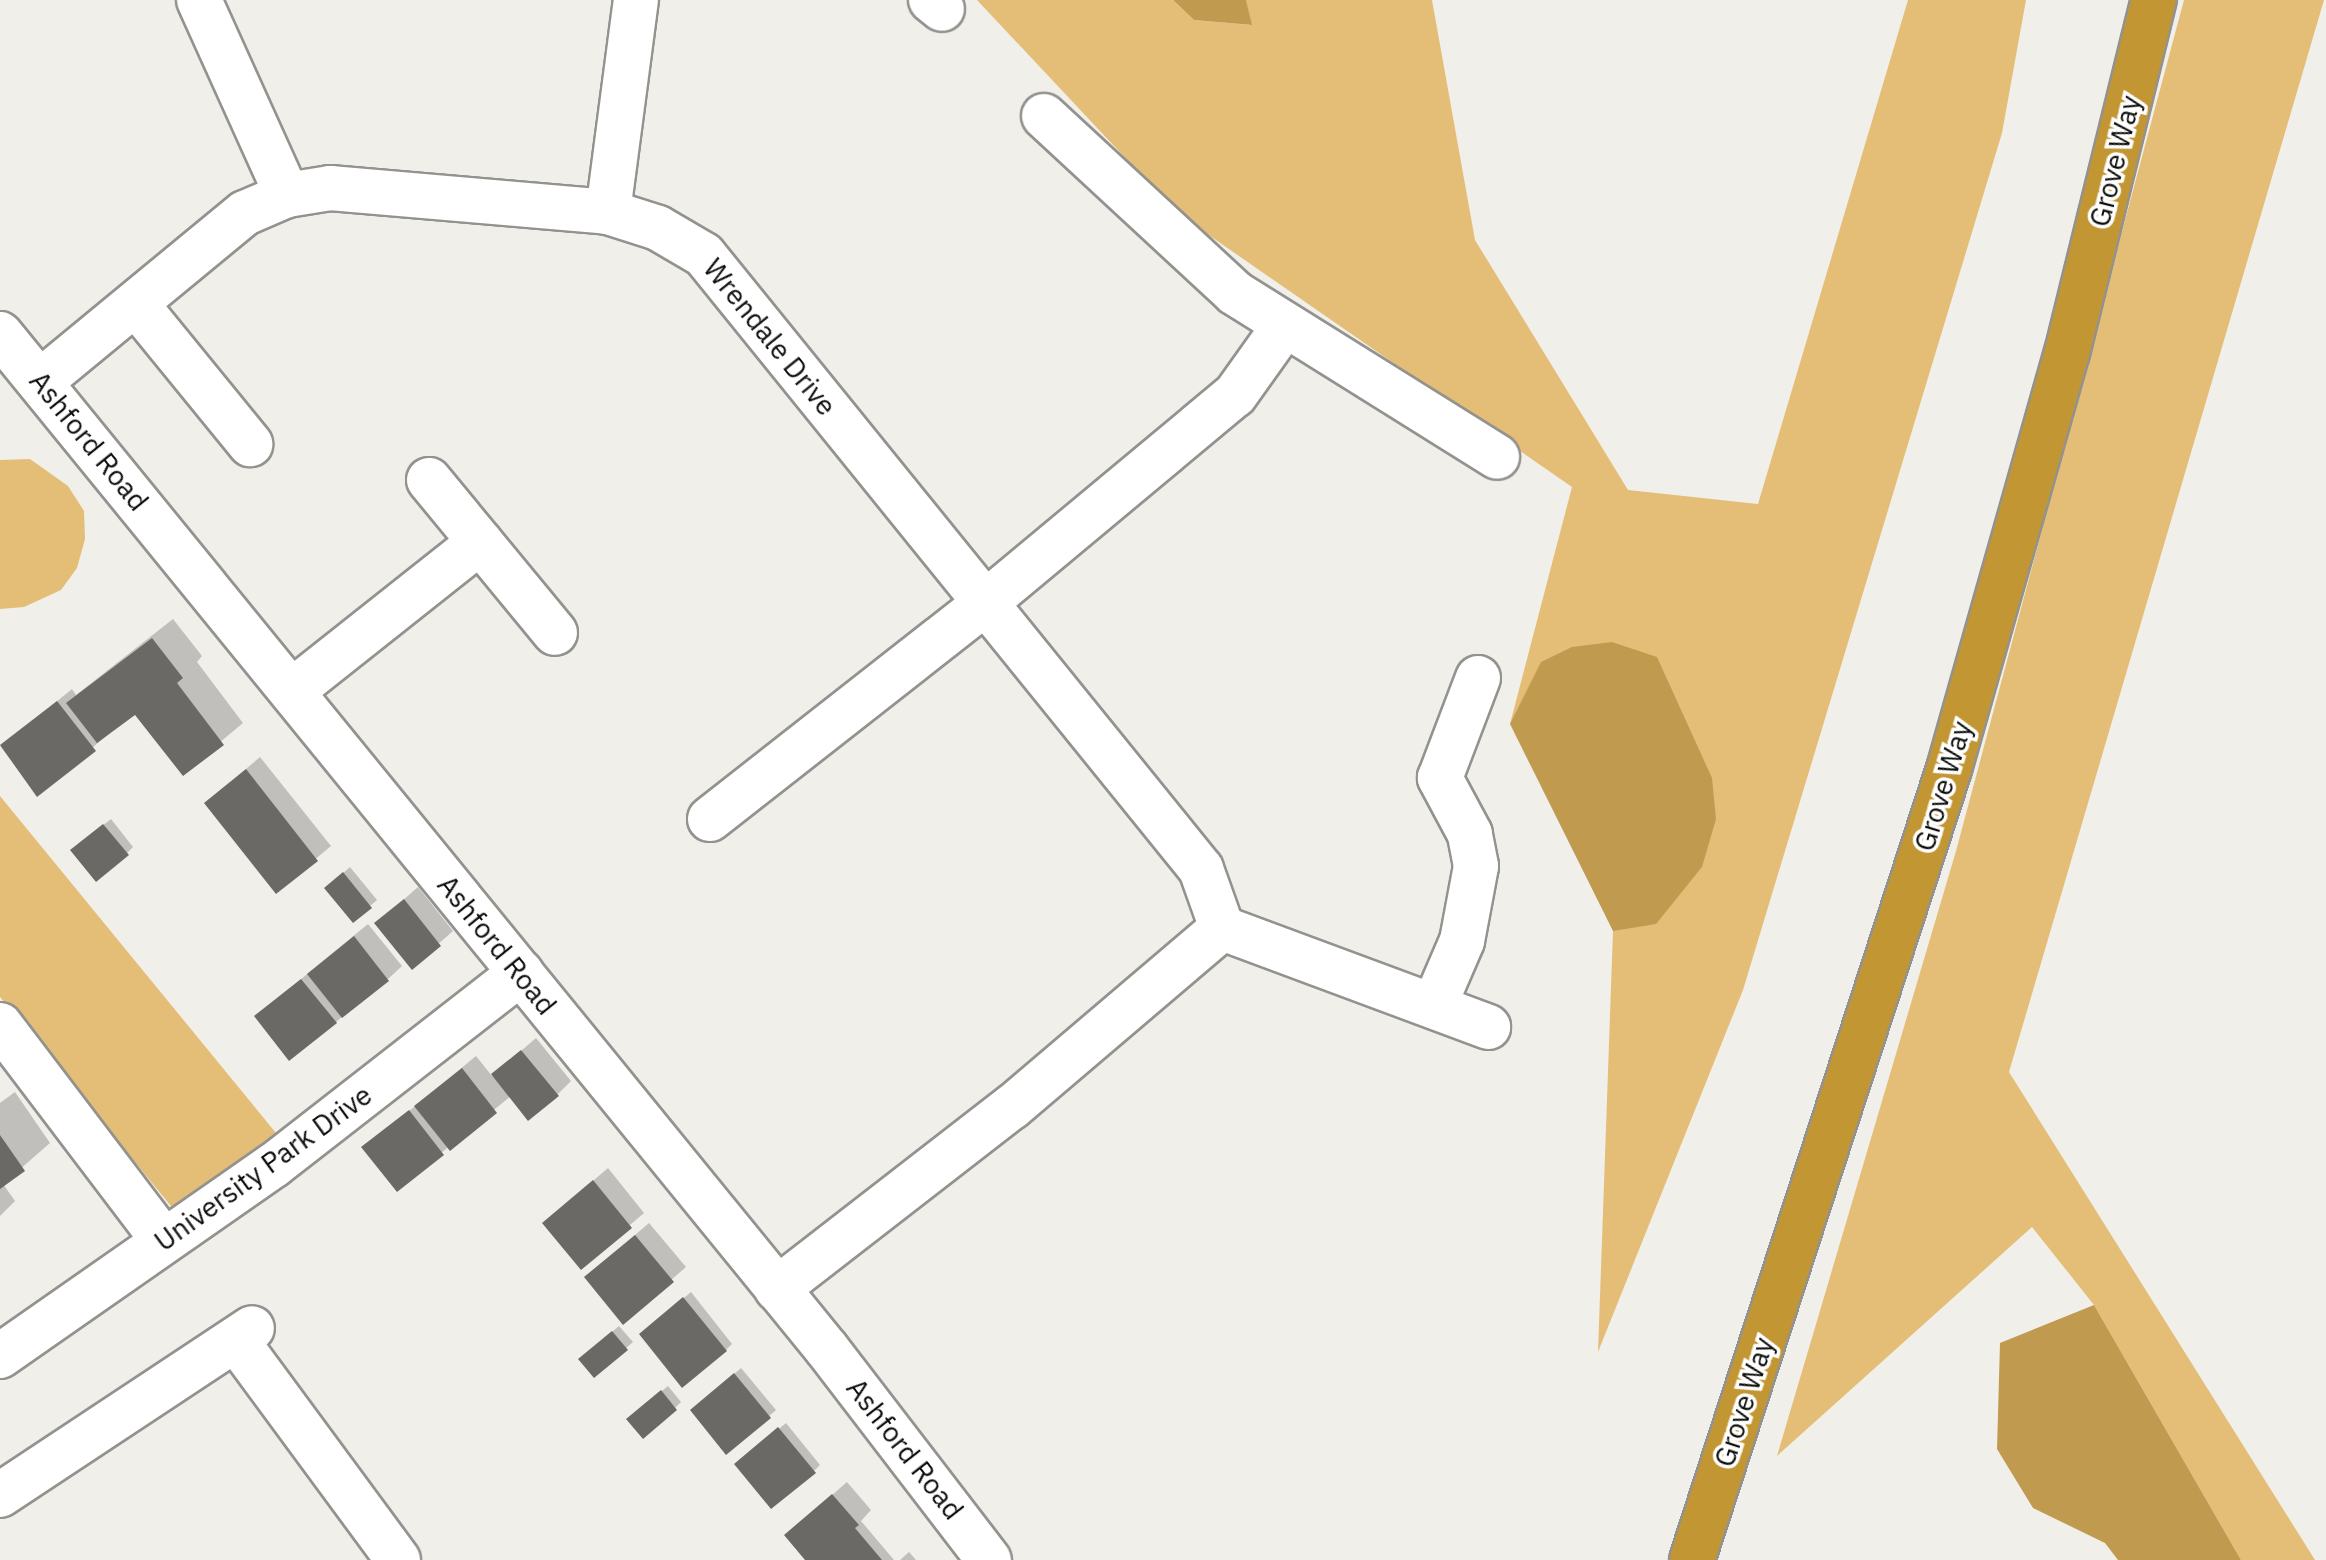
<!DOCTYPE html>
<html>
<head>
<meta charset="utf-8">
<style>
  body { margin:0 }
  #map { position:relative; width:2326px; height:1560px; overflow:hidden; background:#f1efea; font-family:"IBM Plex Sans",sans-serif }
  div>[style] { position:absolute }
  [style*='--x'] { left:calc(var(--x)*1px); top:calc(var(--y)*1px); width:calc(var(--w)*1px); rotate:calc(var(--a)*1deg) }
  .green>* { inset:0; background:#e4be77 }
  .water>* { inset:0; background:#c09a4f }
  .shadow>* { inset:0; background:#0003 }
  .building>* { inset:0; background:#6b6965 }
  .roads { filter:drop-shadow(2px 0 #94928e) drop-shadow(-2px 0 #94928e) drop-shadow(0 2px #94928e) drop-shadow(0 -2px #94928e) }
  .minor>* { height:44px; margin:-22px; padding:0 22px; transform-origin:22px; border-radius:22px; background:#fff }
  .highway>* { height:44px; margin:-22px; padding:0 22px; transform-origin:22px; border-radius:22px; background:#c39634 }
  span { translate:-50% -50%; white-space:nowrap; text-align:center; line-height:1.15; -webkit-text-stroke:7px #fff; paint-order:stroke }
  .street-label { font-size:28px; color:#0d0d0b }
</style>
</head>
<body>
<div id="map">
  <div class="green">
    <i style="clip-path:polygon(977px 0,1173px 0,1194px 20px,1251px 25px,1246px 0,1432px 0,1475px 240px,1628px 490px,1758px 504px,1908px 0,2026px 0,2002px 133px,1743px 990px,1598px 1352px,1613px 931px,1716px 819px,1612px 642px,1510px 724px,1572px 487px,1177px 213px)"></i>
    <i style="clip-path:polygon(2184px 0,2324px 0,2009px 1072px,2315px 1560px,2241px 1560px,2094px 1305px,2032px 1227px,1777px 1456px,1956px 851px)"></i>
    <i style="clip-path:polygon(30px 459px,68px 486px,84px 511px,85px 539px,77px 568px,61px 590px,24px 607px,0 609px,0 460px)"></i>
    <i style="clip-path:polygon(0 796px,276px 1133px,175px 1211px,0 997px)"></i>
  </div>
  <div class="water">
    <i style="clip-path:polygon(1173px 0,1246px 0,1252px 25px,1194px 20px)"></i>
    <i style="clip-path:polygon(1612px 642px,1657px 657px,1712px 778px,1716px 819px,1702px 867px,1656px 924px,1613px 931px,1510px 724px,1541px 662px,1572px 647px)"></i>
    <i style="clip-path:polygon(2094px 1305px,2241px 1560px,2118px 1560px,2105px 1543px,2033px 1508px,1997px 1449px,2000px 1343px)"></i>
  </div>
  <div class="shadow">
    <i style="clip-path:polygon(173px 619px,202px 656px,197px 662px,243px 723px,183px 773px,135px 712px,37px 794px,1px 747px,72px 689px,76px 695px)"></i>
    <i style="clip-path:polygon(260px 757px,331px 846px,276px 892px,206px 803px)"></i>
    <i style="clip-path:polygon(111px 819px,133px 847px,127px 853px,79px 844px)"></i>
    <i style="clip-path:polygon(350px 867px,377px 900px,370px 906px,333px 882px)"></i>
    <i style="clip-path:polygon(418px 887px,453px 931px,412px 967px,377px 923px)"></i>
    <i style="clip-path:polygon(368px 924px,402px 966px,388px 979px,336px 1022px,256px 1016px)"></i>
    <i style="clip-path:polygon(536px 1038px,571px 1081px,557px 1095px,511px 1096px,397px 1189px,364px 1148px,476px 1056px,492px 1076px)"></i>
    <i style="clip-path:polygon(15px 1092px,50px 1143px,3px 1184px,15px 1201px,0 1216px,0 1103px)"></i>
    <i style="clip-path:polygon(608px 1168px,644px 1213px,581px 1267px,544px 1223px)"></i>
    <i style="clip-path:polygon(649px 1223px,686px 1267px,623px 1322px,586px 1277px)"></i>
    <i style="clip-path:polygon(691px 1292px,732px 1344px,726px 1350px,648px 1328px)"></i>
    <i style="clip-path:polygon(619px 1326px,633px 1342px,594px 1376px,587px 1353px)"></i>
    <i style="clip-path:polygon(741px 1368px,776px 1410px,727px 1452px,699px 1404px)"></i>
    <i style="clip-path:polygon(668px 1386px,681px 1402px,675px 1408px,635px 1413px)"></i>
    <i style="clip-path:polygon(786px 1423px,820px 1465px,814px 1471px,743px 1458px)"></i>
    <i style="clip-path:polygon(847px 1482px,871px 1510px,861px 1521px,894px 1560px,808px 1560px,801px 1522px)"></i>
    <i style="clip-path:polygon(909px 1552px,916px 1560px,900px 1560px)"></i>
  </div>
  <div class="building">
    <i style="clip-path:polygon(152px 638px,183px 678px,177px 683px,224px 745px,183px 776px,135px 715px,97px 743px,66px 703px)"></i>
    <i style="clip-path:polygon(57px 701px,96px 751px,37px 797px,0 745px)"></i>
    <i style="clip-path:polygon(246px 769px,318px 861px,276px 894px,204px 803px)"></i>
    <i style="clip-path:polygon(103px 824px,129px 855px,96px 882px,70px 850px)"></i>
    <i style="clip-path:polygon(343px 872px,372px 908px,353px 923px,324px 888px)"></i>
    <i style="clip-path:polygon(404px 899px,441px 946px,412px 970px,374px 923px)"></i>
    <i style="clip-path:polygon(354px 936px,389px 981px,342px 1018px,307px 974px)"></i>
    <i style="clip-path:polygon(301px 979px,337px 1023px,289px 1061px,254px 1016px)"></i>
    <i style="clip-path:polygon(521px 1050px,559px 1096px,528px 1121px,491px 1074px)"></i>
    <i style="clip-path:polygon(462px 1068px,497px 1113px,450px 1151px,414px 1106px)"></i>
    <i style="clip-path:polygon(409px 1110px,444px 1155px,397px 1192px,361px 1147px)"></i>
    <i style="clip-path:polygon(0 1135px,25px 1171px,0 1189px)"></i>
    <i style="clip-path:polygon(593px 1180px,632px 1228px,581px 1270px,542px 1223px)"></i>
    <i style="clip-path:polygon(635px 1235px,674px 1282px,623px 1325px,584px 1277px)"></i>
    <i style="clip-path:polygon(683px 1297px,727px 1351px,682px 1388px,639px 1334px)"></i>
    <i style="clip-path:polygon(612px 1331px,628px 1350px,594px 1378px,578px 1359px)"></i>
    <i style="clip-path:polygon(734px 1373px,771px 1418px,726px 1455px,690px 1410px)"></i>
    <i style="clip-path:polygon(661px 1390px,677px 1410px,643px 1439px,626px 1419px)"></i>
    <i style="clip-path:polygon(778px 1427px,816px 1473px,771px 1509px,734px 1464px)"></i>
    <i style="clip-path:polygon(832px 1494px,859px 1525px,855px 1528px,882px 1560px,805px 1560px,784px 1535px)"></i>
  </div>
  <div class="roads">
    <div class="minor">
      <i style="--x:199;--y:0;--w:214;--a:65.7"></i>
      <i style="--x:931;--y:0;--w:14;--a:39"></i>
      <i style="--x:1044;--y:116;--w:260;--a:42.8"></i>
      <i style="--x:1235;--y:293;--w:309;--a:32"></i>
      <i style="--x:608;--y:212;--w:214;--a:-82.5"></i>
      <i style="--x:136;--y:304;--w:181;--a:50.8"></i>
      <i style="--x:0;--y:334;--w:1309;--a:50.83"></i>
      <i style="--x:827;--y:1349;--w:266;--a:52.5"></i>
      <i style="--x:41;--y:381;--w:264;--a:-39.5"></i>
      <i style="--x:245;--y:213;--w:46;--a:-23.2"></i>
      <i style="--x:287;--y:195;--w:44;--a:-9.2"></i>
      <i style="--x:330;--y:188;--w:279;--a:4.9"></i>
      <i style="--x:608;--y:212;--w:52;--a:17.7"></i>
      <i style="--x:658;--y:228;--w:53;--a:30.4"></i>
      <i style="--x:704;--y:255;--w:790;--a:51.01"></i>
      <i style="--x:1201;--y:869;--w:63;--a:70.4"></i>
      <i style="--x:429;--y:480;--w:198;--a:50.5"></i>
      <i style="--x:292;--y:691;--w:240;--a:-38.4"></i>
      <i style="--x:710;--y:819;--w:350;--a:-38.1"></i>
      <i style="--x:985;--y:603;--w:325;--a:-39.8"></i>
      <i style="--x:1235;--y:395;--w:86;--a:-54.5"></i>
      <i style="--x:1222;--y:928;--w:284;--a:20.4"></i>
      <i style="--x:1434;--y:1006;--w:71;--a:-66.7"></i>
      <i style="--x:1462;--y:941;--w:76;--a:-79.4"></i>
      <i style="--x:1476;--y:866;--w:33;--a:-101"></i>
      <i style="--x:1470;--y:834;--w:64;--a:-118.2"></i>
      <i style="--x:1440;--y:778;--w:107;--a:-69.2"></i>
      <i style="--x:0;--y:1025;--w:271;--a:52.8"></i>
      <i style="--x:777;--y:1289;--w:297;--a:-37.8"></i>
      <i style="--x:1012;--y:1107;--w:276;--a:-40.4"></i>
      <i style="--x:236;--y:1340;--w:273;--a:53.6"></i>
      <i style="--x:0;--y:1356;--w:334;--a:-34.9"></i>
      <i style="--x:274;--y:1165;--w:313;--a:-37.9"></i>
      <i style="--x:0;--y:1495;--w:302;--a:-33.5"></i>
    </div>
    <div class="highway">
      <i style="--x:1692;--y:1560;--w:832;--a:-72"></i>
      <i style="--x:1949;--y:769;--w:432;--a:-74.2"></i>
      <i style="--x:2067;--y:353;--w:364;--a:-76.2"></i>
    </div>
  </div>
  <div class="street-label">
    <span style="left:2115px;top:161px;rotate:-76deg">Grove Way</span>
    <span style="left:770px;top:337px;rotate:51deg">Wrendale Drive</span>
    <span style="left:89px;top:441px;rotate:51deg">Ashford Road</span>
    <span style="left:1943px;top:786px;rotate:-73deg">Grove Way</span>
    <span style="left:497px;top:945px;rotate:51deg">Ashford Road</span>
    <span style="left:263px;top:1168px;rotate:-36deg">University Park Drive</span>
    <span style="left:1744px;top:1402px;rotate:-72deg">Grove Way</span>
    <span style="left:905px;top:1449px;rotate:52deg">Ashford Road</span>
  </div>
</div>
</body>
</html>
